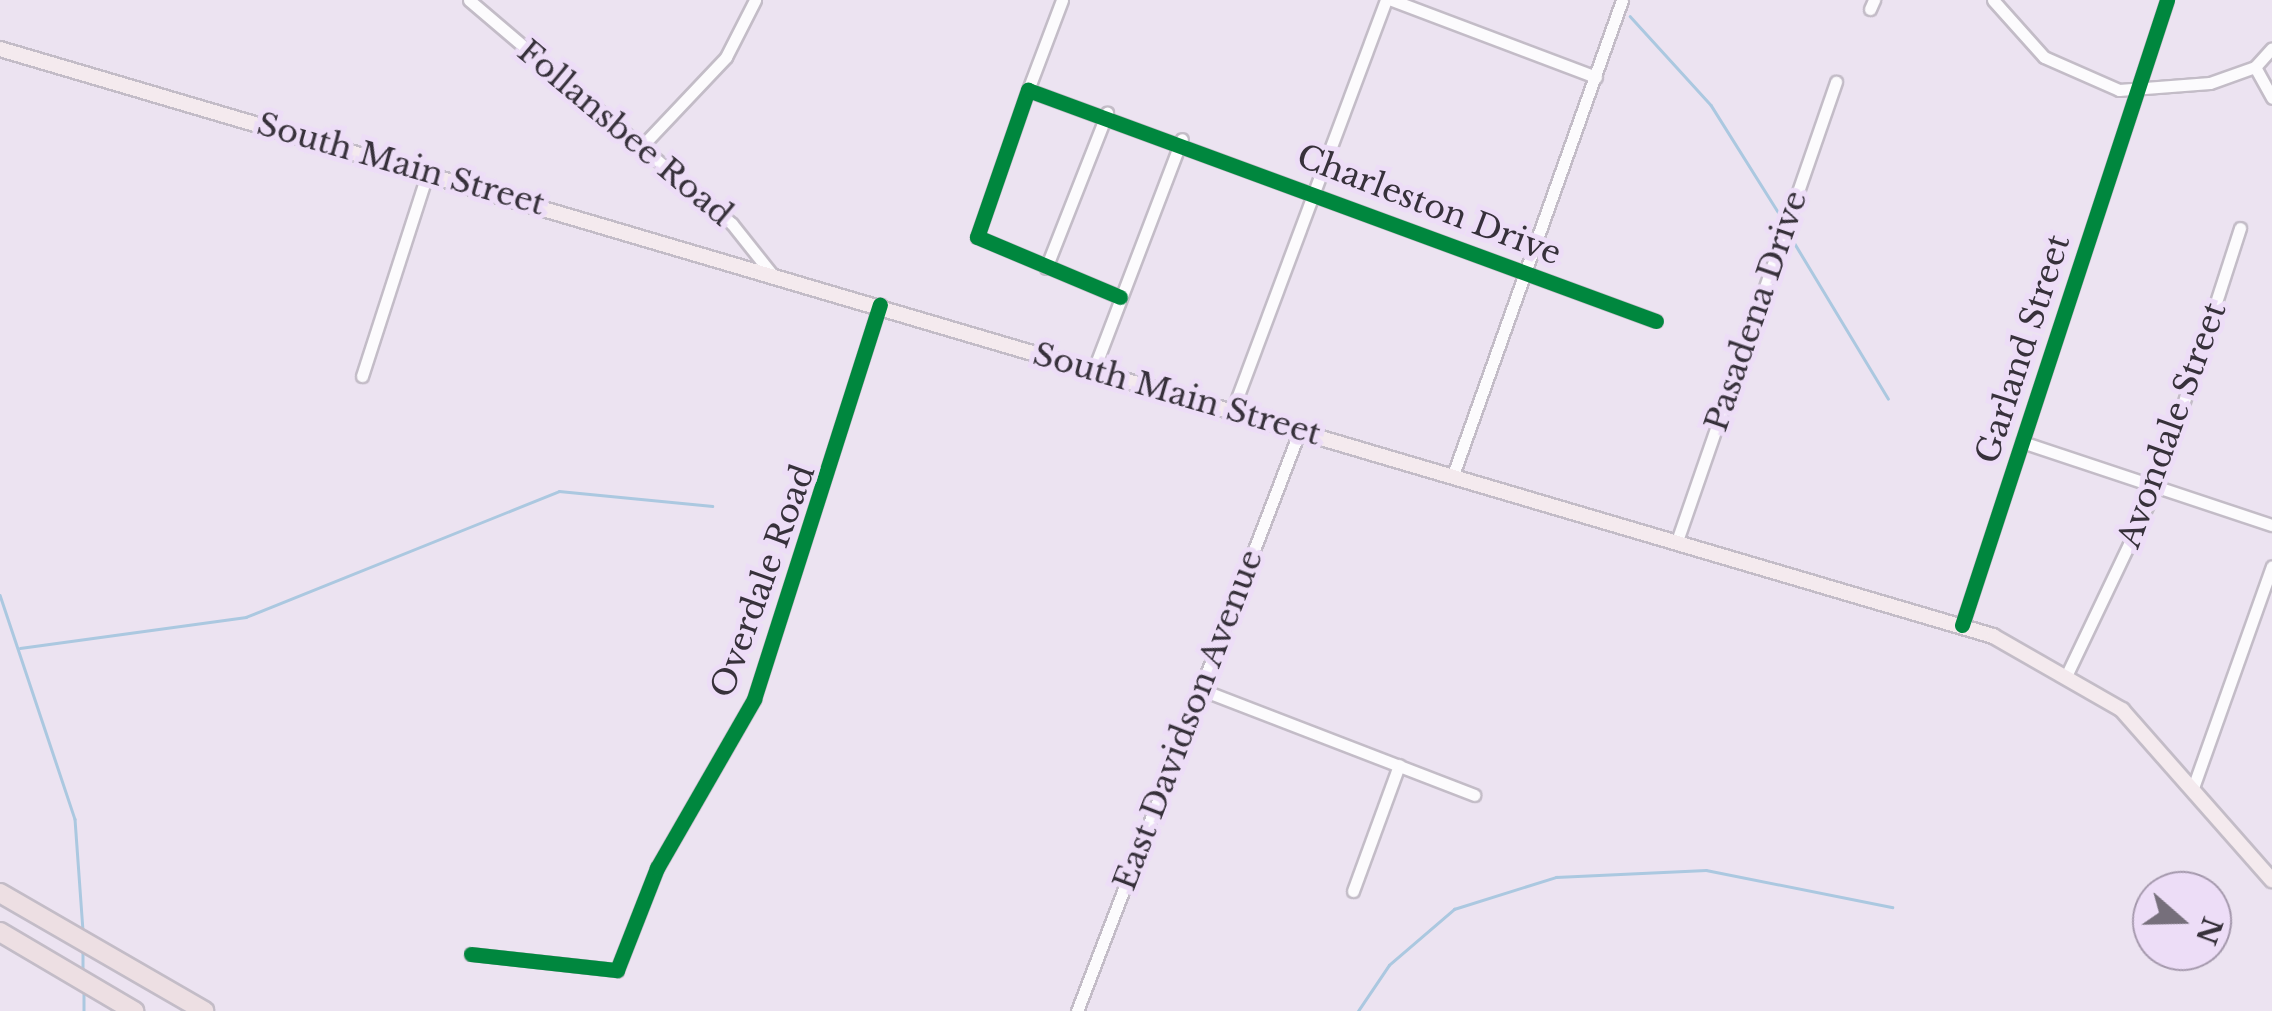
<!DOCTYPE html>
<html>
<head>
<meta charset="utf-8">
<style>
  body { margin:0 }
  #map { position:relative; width:2272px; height:1011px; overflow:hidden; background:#ece3f1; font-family:"Libre Baskerville",serif }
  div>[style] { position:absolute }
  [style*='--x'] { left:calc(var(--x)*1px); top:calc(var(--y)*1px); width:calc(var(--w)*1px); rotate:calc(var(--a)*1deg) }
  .stream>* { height:2.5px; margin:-1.25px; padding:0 1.25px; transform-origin:1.25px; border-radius:1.25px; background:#abc8e0 }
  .roads { filter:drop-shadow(2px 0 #c3bcc7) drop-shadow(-2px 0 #c3bcc7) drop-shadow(0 2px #c3bcc7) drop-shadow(0 -2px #c3bcc7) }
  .minor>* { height:11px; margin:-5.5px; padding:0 5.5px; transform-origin:5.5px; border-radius:5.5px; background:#fcfbfd }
  .major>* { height:14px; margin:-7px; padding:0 7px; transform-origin:7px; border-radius:7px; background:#f4eaee }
  .highway>* { height:18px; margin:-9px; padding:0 9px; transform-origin:9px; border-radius:9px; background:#eddfe3 }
  .cycleway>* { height:15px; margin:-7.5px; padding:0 7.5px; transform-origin:7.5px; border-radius:7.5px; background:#00873e }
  span { translate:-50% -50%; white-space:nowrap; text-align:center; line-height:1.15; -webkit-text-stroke:10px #edddf7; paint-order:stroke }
  .street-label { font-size:32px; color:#37313b }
  .north { position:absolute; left:2132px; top:871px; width:100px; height:100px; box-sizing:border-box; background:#edddf7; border:2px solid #a498ac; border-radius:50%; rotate:110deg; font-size:28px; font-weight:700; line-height:40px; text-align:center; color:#37313b }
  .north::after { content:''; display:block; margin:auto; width:35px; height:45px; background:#766f7b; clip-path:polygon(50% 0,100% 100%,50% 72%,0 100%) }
</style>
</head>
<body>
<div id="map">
  <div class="stream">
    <i style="--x:1630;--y:16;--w:120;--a:47.7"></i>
    <i style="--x:1711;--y:105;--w:126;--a:57.9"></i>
    <i style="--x:1789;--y:234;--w:192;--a:58.9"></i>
    <i style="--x:0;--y:595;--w:236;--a:71.5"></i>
    <i style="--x:75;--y:819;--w:111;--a:85.9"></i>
    <i style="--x:20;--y:648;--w:228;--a:-7.8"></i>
    <i style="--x:246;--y:617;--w:337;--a:-21.9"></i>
    <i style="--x:559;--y:491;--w:154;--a:5.6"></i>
    <i style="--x:83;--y:953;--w:22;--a:90"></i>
    <i style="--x:84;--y:993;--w:18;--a:90"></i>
    <i style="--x:1358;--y:1011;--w:55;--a:-56"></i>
    <i style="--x:1389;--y:965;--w:86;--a:-40.7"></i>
    <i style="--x:1454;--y:909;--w:107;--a:-17.4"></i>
    <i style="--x:1556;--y:877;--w:150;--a:-2.7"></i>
    <i style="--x:1706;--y:870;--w:190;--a:11.3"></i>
  </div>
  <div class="roads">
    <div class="minor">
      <i style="--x:469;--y:0;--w:345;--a:40.4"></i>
      <i style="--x:732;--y:224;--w:63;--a:51.5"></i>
      <i style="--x:1392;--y:0;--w:218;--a:20.7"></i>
      <i style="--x:1993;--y:0;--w:76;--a:48.2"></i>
      <i style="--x:2044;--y:57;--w:82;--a:23.7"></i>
      <i style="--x:2119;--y:90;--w:91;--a:-4.4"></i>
      <i style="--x:2210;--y:83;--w:48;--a:-19.6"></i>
      <i style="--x:2255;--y:67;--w:25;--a:-48"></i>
      <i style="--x:1870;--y:9;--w:10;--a:-66"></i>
      <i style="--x:2255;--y:67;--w:35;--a:61"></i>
      <i style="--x:1028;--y:90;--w:96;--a:-69.3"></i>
      <i style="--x:641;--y:147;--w:124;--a:-46.6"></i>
      <i style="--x:726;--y:57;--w:64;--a:-63"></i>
      <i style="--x:1046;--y:268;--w:167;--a:-68.5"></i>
      <i style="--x:1120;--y:297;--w:155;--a:-157.2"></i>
      <i style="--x:977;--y:237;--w:156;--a:-70.9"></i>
      <i style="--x:1028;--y:90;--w:669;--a:20.2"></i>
      <i style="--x:1094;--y:369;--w:246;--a:-69.1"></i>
      <i style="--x:362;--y:376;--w:214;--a:-72.1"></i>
      <i style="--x:1233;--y:409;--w:437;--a:-69.5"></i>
      <i style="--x:2022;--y:442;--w:263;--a:18.4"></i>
      <i style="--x:1453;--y:475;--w:504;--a:-70.41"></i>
      <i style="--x:1677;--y:541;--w:486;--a:-70.9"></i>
      <i style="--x:1962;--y:625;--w:658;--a:-71.84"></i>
      <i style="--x:2068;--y:672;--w:207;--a:-64.5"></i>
      <i style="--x:2157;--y:485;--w:270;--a:-72.1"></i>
      <i style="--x:1200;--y:689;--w:294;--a:21.1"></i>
      <i style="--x:2194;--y:785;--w:232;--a:-70.4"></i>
      <i style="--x:1353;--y:891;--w:134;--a:-69.9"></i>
      <i style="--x:471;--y:954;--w:147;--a:6.3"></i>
      <i style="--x:617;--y:970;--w:110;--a:-68.6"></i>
      <i style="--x:657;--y:868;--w:195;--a:-60.1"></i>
      <i style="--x:754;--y:699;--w:414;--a:-72.3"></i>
      <i style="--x:1077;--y:1011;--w:622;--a:-69"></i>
    </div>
    <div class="major">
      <i style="--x:0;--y:49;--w:2078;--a:16.41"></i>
      <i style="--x:1993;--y:636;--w:149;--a:29.8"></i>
      <i style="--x:2122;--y:710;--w:227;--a:48.6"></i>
    </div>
    <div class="highway">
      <i style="--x:0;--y:893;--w:236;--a:30"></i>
      <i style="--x:0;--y:932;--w:156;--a:30.5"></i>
    </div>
  </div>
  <div class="cycleway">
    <i style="--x:1120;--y:297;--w:155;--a:-157.2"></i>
    <i style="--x:977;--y:237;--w:156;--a:-70.9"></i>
    <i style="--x:1028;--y:90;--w:669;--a:20.2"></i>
    <i style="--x:1962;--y:625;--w:658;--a:-71.84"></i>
    <i style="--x:471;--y:954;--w:147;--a:6.3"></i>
    <i style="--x:617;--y:970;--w:110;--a:-68.6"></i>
    <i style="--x:657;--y:868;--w:195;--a:-60.1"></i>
    <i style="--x:754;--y:699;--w:414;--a:-72.3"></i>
  </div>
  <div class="street-label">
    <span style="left:625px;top:133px;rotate:40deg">Follansbee Road</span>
    <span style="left:401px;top:164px;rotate:16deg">South Main Street</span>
    <span style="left:1429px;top:205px;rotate:21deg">Charleston Drive</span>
    <span style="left:1756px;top:311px;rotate:-71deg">Pasadena Drive</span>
    <span style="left:2023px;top:349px;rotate:-72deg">Garland Street</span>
    <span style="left:1177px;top:394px;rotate:16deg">South Main Street</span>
    <span style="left:2172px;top:425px;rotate:-70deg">Avondale Street</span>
    <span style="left:763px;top:581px;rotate:-70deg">Overdale Road</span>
    <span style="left:1188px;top:720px;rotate:-69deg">East Davidson Avenue</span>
  </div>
  <div class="north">N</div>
</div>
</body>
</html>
